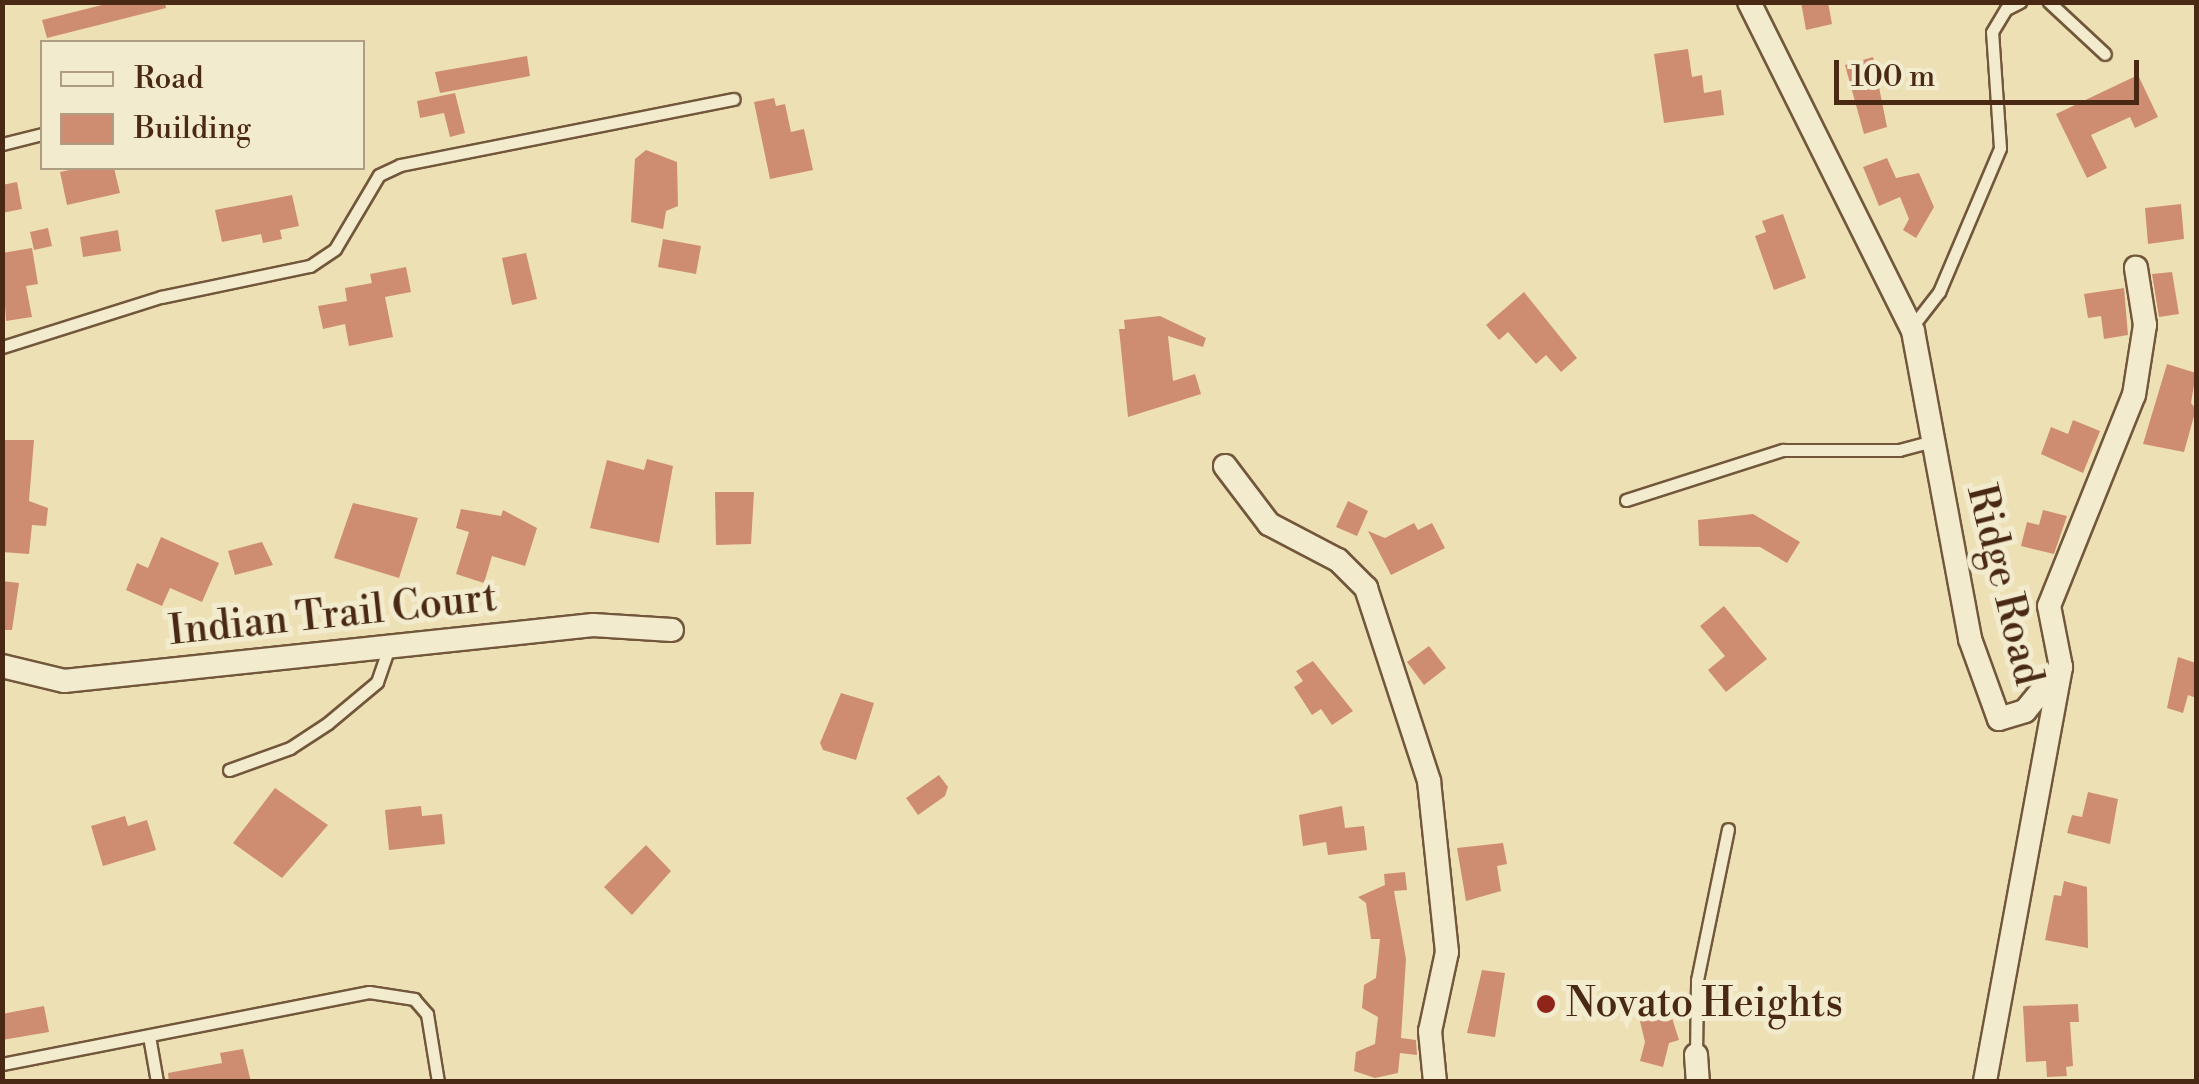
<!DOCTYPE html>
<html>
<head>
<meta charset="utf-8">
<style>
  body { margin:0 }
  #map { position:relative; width:2199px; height:1084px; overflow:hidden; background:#ede0b4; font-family:"Libre Bodoni",serif }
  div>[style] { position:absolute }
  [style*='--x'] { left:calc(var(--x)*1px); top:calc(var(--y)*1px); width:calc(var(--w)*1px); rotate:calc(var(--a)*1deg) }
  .building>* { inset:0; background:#ce8d71 }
  .roads { filter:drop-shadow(2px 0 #72573b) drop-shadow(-2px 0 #72573b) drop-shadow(0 2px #72573b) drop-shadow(0 -2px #72573b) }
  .service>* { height:11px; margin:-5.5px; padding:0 5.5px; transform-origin:5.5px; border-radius:5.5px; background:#f3ebce }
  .minor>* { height:22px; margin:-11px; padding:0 11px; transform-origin:11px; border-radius:11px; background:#f3ebce }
  .dots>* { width:28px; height:28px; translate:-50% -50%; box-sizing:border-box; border:5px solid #f3ebce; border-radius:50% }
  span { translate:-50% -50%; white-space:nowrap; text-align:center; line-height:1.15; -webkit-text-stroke:10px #f3ebce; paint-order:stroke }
  .street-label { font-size:40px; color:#492913 }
  .poi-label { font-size:40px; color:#492913 }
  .left { translate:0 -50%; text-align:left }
  .frame { position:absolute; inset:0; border:5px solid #492913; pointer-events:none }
  .legend { position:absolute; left:40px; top:40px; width:325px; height:130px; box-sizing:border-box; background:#f3ebce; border:2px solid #af9d83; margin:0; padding:12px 18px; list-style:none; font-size:30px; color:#492913 }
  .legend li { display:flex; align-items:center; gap:20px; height:50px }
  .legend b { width:50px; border:2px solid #af9d83 }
  .scale { position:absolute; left:1834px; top:60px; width:305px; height:45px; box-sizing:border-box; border:5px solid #492913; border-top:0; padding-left:12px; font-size:30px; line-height:35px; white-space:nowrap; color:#492913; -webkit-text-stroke:8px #f3ebce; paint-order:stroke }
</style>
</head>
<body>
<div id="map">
  <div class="building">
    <i style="clip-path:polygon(114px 2px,165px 2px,166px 8px,47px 38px,42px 20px)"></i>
    <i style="clip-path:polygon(1801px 2px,1828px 2px,1832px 24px,1806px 30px)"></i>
    <i style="clip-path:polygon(1688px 49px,1692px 77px,1702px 75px,1704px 93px,1721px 90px,1724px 115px,1664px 123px,1654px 54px)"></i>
    <i style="clip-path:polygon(527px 56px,530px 76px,440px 93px,435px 72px)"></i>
    <i style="clip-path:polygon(1873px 57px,1887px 127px,1864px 134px,1845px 65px)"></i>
    <i style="clip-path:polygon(2138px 75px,2158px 117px,2135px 128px,2130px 117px,2091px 135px,2107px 168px,2087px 178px,2056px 114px)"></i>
    <i style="clip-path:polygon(455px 93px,465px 133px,450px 137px,444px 113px,420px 118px,417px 101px)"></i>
    <i style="clip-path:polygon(774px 98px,776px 106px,785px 104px,791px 132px,804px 129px,813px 170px,770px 179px,754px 102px)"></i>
    <i style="clip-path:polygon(646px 150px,677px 162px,678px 206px,666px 211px,663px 229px,631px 222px,635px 159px)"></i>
    <i style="clip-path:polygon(1887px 158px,1896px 178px,1919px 173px,1934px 207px,1916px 238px,1903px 230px,1909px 219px,1900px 197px,1879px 206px,1863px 167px)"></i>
    <i style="clip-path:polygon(79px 168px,114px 168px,120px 193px,67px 205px,60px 172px)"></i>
    <i style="clip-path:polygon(17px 182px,22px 209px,2px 213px,2px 185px)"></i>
    <i style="clip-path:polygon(292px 195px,299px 226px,280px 230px,282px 239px,263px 243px,261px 234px,222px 242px,215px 210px)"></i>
    <i style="clip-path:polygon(2181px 204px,2184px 239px,2148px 244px,2145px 208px)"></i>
    <i style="clip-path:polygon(1783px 214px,1806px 278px,1774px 290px,1755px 236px,1766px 232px,1762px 221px)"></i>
    <i style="clip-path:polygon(48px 228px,52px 246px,34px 250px,30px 232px)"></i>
    <i style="clip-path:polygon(118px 230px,121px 251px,83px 257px,80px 237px)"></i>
    <i style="clip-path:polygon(663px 239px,701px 246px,696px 274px,658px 267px)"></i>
    <i style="clip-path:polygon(32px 248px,38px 284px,26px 286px,32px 317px,6px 321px,2px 253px)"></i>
    <i style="clip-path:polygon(526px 253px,537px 299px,512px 305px,502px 258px)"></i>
    <i style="clip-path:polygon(406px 267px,411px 292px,385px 297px,393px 337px,349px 346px,345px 324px,323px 329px,318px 306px,347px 301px,345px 288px,372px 283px,370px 274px)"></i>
    <i style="clip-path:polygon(2172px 272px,2179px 314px,2159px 317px,2152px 274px)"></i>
    <i style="clip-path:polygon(2124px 288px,2128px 335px,2104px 339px,2101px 316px,2088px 318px,2084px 294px)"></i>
    <i style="clip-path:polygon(1524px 292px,1577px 358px,1561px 372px,1546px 355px,1536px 364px,1508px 332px,1499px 340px,1486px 325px)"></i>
    <i style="clip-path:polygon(1160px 316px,1206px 338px,1203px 347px,1168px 336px,1173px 381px,1195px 374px,1201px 394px,1128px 417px,1119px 329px,1125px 329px,1124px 320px)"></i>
    <i style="clip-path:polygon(2167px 364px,2196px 373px,2191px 403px,2196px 409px,2184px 452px,2143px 444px)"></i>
    <i style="clip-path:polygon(2073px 420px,2100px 431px,2083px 473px,2041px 454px,2051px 427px,2068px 434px)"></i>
    <i style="clip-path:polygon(2px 440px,34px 440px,29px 501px,48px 508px,46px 526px,32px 525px,29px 554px,2px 552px)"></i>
    <i style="clip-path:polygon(647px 459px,673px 466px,659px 543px,590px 528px,607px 460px,644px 470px)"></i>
    <i style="clip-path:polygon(715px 492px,754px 492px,751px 544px,716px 545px)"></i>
    <i style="clip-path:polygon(1348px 501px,1368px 511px,1357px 536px,1336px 527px)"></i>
    <i style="clip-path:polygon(353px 503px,418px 518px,399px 578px,334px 558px)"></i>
    <i style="clip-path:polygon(461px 509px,501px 516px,503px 510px,537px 528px,525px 566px,492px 556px,484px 583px,456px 574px,469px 532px,456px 528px)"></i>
    <i style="clip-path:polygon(2043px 510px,2067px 516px,2054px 554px,2021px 546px,2027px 522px,2039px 525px)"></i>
    <i style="clip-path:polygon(1753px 514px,1800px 542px,1787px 563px,1760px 547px,1699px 546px,1698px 520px)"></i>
    <i style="clip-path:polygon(1414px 523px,1418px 530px,1432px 523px,1445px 548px,1391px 575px,1368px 531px,1385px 538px)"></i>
    <i style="clip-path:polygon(161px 537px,219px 563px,202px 602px,170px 588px,162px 606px,126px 590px,137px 563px,148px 568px)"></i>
    <i style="clip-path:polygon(262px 542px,273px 565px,235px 575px,228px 551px)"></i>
    <i style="clip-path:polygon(2px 581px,19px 583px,12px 630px,2px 630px)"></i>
    <i style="clip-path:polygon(1724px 606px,1767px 659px,1726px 692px,1708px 670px,1725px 656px,1700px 626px)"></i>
    <i style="clip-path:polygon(1429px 646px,1446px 668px,1424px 685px,1407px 662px)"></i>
    <i style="clip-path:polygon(2178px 657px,2196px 663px,2196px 698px,2188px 695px,2183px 713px,2167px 708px)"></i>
    <i style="clip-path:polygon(1313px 661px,1353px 711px,1332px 725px,1321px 709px,1312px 715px,1294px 687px,1303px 681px,1296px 671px)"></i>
    <i style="clip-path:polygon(841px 693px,874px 703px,856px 760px,823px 750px,820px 743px)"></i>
    <i style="clip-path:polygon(939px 775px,948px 787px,945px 796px,918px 815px,906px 798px)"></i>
    <i style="clip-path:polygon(275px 788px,328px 825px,282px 878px,233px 843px)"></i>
    <i style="clip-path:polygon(2088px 792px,2118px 799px,2110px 844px,2067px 833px,2072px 815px,2082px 817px)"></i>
    <i style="clip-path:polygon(421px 806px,422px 816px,442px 814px,445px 844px,389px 850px,385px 810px)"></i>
    <i style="clip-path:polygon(1342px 806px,1345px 828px,1364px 826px,1367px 850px,1328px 855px,1326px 842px,1303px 846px,1299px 815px)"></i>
    <i style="clip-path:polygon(125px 816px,128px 826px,147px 820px,156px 850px,103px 866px,91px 826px)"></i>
    <i style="clip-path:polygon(1503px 843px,1507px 864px,1497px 866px,1501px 891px,1466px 901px,1457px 848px)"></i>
    <i style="clip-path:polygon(646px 845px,671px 871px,632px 915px,604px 887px)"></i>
    <i style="clip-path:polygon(1405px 872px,1407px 890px,1394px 891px,1406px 959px,1401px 1038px,1416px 1040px,1417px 1055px,1400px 1053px,1398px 1073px,1375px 1078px,1354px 1071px,1356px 1052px,1375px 1044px,1378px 1017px,1362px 1008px,1364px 985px,1376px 978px,1380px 939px,1371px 939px,1366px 903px,1358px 897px,1385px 885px,1384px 874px)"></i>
    <i style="clip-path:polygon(2064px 881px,2087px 887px,2088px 948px,2045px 940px,2054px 895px,2061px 896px)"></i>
    <i style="clip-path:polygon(1482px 970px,1505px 973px,1495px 1037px,1467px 1033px)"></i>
    <i style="clip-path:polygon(1667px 1002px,1679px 1040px,1669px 1043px,1663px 1067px,1640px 1061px,1645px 1042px,1637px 1009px)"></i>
    <i style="clip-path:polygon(2078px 1004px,2079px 1022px,2070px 1022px,2073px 1066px,2066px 1067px,2067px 1076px,2047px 1077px,2046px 1061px,2026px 1062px,2023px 1006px)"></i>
    <i style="clip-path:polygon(44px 1006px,49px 1032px,2px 1040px,2px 1014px)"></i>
    <i style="clip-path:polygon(243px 1049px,251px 1082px,169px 1082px,168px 1073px,222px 1063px,220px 1053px)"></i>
  </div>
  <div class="roads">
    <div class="service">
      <i style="--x:2049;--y:2;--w:76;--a:42.9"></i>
      <i style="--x:2;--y:144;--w:41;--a:-14"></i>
      <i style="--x:1911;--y:328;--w:46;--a:-52.1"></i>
      <i style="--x:1939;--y:292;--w:156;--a:-67"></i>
      <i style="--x:2000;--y:148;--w:116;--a:-93.9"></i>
      <i style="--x:1992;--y:32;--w:27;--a:-59"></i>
      <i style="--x:2006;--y:9;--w:16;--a:-27"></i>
      <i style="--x:2;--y:347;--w:167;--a:-17.5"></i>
      <i style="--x:161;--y:297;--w:152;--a:-11.8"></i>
      <i style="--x:310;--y:266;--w:30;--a:-34"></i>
      <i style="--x:335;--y:249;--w:86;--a:-59.3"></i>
      <i style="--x:379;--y:175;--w:23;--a:-25"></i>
      <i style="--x:400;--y:165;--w:340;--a:-11.2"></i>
      <i style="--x:1626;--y:500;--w:165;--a:-17.7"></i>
      <i style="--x:1783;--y:450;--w:116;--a:0"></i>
      <i style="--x:1899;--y:450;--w:35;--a:-15"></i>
      <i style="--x:229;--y:770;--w:65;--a:-19.8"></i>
      <i style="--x:290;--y:748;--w:45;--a:-33.3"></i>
      <i style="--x:328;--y:723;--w:64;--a:-39.9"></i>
      <i style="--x:377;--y:682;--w:37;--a:-71"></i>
      <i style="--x:149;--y:1036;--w:47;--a:80.1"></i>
      <i style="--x:1696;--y:1055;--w:75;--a:-89.2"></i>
      <i style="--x:1697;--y:980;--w:154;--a:-78.4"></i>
      <i style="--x:2;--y:1064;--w:374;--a:-11.1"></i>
      <i style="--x:369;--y:992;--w:46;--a:8.8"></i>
      <i style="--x:414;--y:999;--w:20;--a:49"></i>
      <i style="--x:427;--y:1014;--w:69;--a:80.8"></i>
    </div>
    <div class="minor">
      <i style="--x:1749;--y:2;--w:368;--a:63.5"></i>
      <i style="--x:1913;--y:331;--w:313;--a:79.5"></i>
      <i style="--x:1970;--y:639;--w:85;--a:70.1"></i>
      <i style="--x:1999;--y:719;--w:27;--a:-17"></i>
      <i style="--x:2025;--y:711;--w:57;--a:-50.7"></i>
      <i style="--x:2061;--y:667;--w:422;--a:100.4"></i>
      <i style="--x:1225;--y:466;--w:73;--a:52.8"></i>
      <i style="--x:1269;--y:524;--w:78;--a:27.6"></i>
      <i style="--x:1338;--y:560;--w:40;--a:45"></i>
      <i style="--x:1366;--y:588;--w:203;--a:71.9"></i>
      <i style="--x:1429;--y:781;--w:172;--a:84"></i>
      <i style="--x:1447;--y:952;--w:81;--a:102.1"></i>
      <i style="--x:1430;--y:1031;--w:51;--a:84.4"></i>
      <i style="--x:2;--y:666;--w:64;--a:13.6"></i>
      <i style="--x:64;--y:681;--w:532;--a:-6.04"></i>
      <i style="--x:593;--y:625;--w:79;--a:3.6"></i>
      <i style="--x:2061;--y:667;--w:62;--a:-101.1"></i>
      <i style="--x:2049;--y:606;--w:227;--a:-68.1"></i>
      <i style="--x:2134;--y:395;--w:71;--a:-81.1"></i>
      <i style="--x:2145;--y:325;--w:58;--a:-99"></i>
      <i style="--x:1696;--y:1055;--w:27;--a:86"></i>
    </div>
  </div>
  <div class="dots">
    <i style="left:1546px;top:1004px;background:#8f2418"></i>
  </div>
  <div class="street-label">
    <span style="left:2004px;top:585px;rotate:76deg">Ridge Road</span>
    <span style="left:333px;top:615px;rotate:-6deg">Indian Trail Court</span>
  </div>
  <div class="poi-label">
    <span class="left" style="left:1566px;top:1004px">Novato Heights</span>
  </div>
  <div class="frame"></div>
  <ul class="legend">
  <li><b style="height:12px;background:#f3ebce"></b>Road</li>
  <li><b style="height:28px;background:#ce8d71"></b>Building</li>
  </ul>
  <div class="scale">100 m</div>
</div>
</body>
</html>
